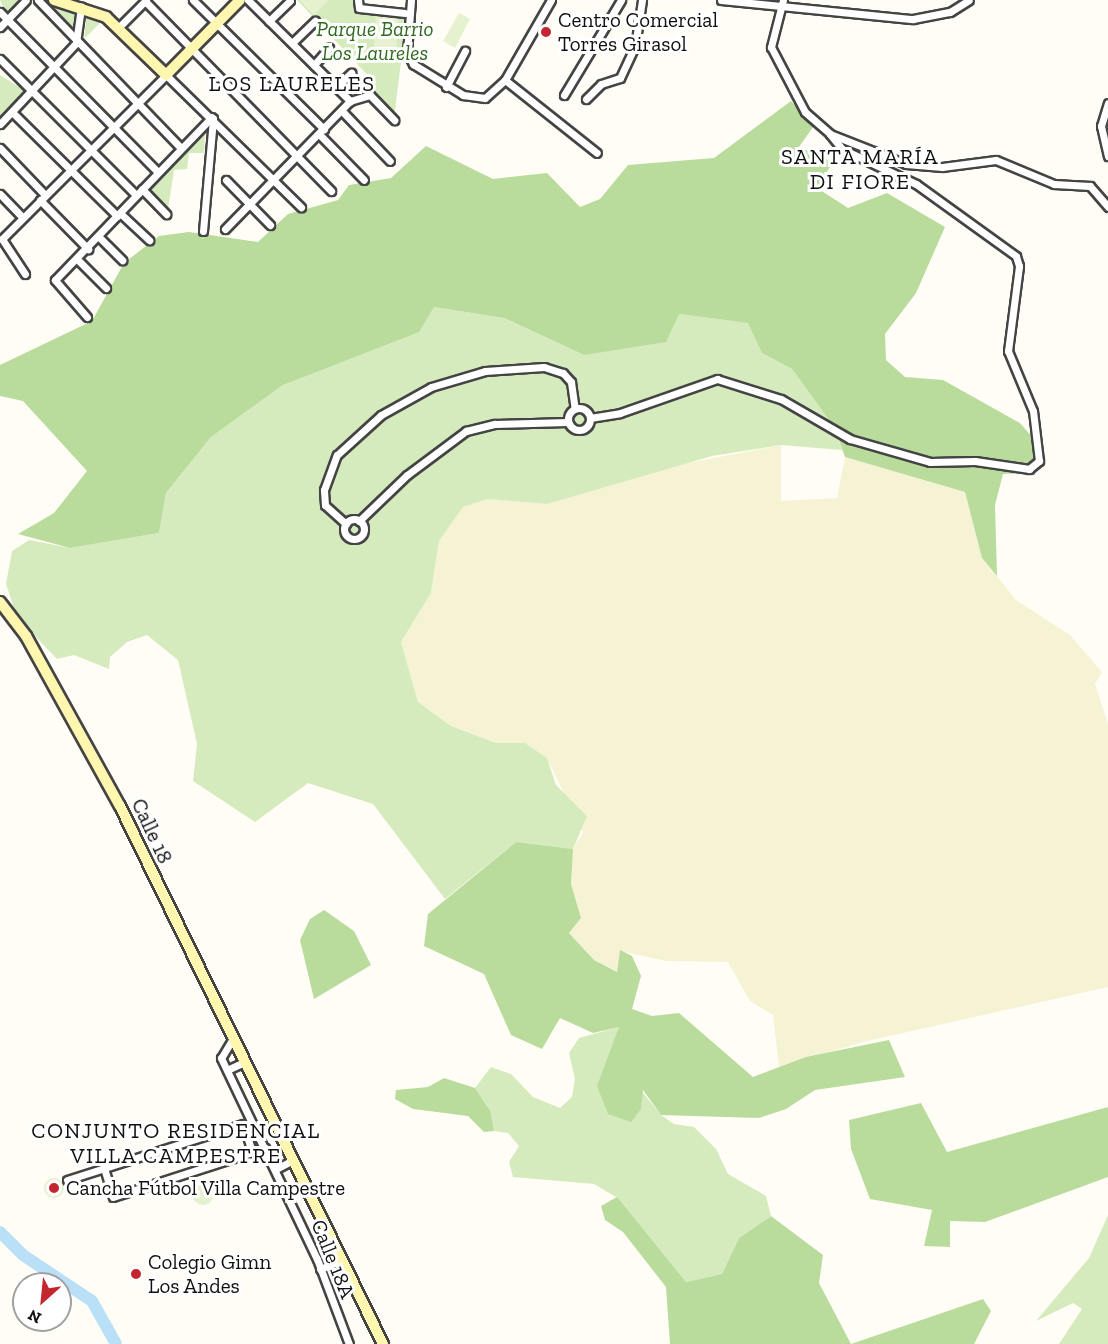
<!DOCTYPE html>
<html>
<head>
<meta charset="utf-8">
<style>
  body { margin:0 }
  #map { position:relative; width:1108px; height:1344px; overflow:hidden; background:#fffdf5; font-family:"Zilla Slab",serif }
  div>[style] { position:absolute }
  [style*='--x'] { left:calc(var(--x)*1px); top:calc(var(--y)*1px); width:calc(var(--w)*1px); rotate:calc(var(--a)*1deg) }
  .farmland>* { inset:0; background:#f6f3d4 }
  .green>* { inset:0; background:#d5ebbd }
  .forest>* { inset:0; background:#b9dc9c }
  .pitch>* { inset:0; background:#e6f2cf }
  .round { border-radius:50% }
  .river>* { height:12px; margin:-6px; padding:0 6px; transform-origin:6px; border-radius:6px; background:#b9e0f7 }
  .roads { filter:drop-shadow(2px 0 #444) drop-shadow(-2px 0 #444) drop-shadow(0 2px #444) drop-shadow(0 -2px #444) }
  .street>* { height:7px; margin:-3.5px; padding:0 3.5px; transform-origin:3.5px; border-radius:3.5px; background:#fff }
  .street>.ring { margin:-3.5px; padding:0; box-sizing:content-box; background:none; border:7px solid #fff; border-radius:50% }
  .secondary>* { height:10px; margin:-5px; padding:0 5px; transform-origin:5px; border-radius:5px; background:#fff6b0 }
  .dots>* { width:16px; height:16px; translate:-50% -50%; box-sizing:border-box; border:3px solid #fff; border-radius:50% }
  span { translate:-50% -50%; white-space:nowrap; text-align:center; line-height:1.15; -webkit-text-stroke:6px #fff; paint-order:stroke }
  .poi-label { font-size:21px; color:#111 }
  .left { translate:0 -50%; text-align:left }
  .park-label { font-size:21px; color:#2f6b1f; font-style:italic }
  .street-label { font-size:21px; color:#111 }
  .neighbourhood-label { font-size:22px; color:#111; letter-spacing:1.5px }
  .north { position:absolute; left:12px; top:1272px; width:60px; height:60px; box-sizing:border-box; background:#fff; border:2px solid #a0a0a0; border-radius:50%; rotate:207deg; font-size:16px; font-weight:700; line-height:24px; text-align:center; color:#111 }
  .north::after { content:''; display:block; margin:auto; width:21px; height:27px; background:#c4262e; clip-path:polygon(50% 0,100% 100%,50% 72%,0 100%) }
</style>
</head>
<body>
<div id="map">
  <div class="farmland">
    <i style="clip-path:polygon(781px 445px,781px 501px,837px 498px,845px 457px,965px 492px,982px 558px,1016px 600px,1070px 635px,1102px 672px,1095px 684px,1108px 724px,1108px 987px,863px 1042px,779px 1067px,773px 1015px,750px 1001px,728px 962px,666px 961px,620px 951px,618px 972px,594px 960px,569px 933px,581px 918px,571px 884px,573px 849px,583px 833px,547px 758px,525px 743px,496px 743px,451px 726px,418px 702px,401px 642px,431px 593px,439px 541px,463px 507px,488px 499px,547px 504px,657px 469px)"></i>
  </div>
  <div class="green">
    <i style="clip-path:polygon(0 0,21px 0,7px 16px)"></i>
    <i style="clip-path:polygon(297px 0,356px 0,356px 8px,407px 14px,394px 118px,366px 90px,374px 82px)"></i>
    <i style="clip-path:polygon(41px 1px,77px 11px,75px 38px)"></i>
    <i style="clip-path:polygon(87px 14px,102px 21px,84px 39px)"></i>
    <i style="clip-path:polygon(0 75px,27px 92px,0 120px)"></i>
    <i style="clip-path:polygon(205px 132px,204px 153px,189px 153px,187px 169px,174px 170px,168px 209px,148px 188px)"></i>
    <i style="clip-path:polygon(434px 307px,504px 318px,584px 355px,679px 314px,749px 323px,762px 353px,792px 369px,834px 427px,842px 450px,781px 445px,712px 456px,547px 504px,488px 499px,463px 507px,439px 541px,431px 593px,401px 642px,418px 702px,451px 726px,496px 743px,525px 743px,547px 758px,556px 785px,587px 816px,573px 849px,516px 842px,445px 899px,373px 804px,308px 783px,255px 822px,193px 781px,197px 744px,178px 660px,147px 635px,127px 642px,110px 657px,109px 669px,74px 655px,57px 659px,17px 617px,6px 584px,12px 551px,29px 540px,70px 548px,159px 533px,166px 493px,211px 437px,283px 385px,344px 360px)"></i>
    <i style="clip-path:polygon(619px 1027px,611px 1053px,661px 1115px,674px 1124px,694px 1127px,716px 1149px,728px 1174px,766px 1196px,771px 1216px,739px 1238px,722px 1274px,686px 1282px,616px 1197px,594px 1184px,513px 1177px,509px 1162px,519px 1146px,508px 1133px,494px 1131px,489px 1108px,475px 1088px,491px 1067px,511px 1074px,533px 1097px,560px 1108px,572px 1097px,575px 1079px,569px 1053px,579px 1038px)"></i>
    <i style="clip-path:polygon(1108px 1215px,1108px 1344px,1059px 1344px,1082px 1309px,1073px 1303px,1036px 1321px,1089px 1258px)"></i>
  </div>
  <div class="forest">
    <i style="clip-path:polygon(791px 101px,813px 127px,799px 147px,833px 162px,817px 188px,848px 208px,887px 193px,945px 227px,916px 293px,885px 334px,886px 360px,905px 377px,943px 380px,1020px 423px,1045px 452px,1034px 473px,1003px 474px,995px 505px,997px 576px,982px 558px,965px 492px,845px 457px,834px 427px,792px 369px,762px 353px,748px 323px,679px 314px,666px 342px,584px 355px,504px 318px,434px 307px,419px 332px,283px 385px,211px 437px,166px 493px,159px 533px,70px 548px,18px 534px,54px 513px,87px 471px,23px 401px,0 396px,0 365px,92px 321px,124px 263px,159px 236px,189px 232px,258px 242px,288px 214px,338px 200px,349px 185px,391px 178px,426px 146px,493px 179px,547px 173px,580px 207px,600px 199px,628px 165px,714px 158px)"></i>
    <i style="clip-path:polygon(516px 842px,573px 849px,571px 884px,581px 918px,569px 933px,594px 960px,617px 972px,620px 950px,632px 956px,641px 976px,632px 1009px,652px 1016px,679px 1013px,753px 1077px,806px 1057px,889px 1040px,905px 1077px,815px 1090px,786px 1109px,759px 1118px,661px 1115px,643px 1090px,641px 1109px,631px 1122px,608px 1114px,597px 1086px,619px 1027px,593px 1033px,560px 1018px,542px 1049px,511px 1035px,484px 974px,424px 946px,428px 914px)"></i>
    <i style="clip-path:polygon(324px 910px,354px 931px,371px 965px,314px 999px,300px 940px,310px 919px)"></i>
    <i style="clip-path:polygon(444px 1078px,475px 1088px,490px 1110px,494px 1131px,484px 1132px,468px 1116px,413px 1109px,395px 1099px,396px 1090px,428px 1087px)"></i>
    <i style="clip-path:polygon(921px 1103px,947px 1152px,1108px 1107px,1108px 1177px,985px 1222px,950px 1221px,950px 1247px,924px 1246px,932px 1210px,870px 1199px,851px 1149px,849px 1120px)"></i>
    <i style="clip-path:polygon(617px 1197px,686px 1282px,722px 1274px,739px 1238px,771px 1216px,823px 1255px,819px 1283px,851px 1344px,983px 1299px,991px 1311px,974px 1344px,670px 1344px,666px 1287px,623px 1232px,605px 1220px,601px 1206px)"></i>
  </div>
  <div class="pitch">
    <i style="clip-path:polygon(299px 0,327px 0,328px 1px,314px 15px)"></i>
    <i style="clip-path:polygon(459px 13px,470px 19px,455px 48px,443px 41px)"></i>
    <i style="clip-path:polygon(376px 14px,399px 16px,396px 55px,373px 53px)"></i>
    <i class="round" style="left:44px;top:1178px;width:20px;height:20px"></i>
    <i class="round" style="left:192px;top:1183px;width:22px;height:22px"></i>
  </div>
  <div class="river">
    <i style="--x:0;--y:1232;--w:33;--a:45"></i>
    <i style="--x:23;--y:1255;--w:83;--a:33.7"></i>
    <i style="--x:92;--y:1301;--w:49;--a:60.8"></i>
  </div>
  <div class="roads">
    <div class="street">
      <i style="--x:38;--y:0;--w:204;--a:46"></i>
      <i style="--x:193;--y:0;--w:184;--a:44.6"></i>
      <i style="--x:248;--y:0;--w:144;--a:44.7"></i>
      <i style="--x:358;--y:0;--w:8;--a:83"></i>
      <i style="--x:359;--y:8;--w:46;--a:6.2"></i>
      <i style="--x:411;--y:0;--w:53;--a:94.3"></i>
      <i style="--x:407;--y:53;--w:13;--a:61"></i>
      <i style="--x:413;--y:64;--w:59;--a:31.8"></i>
      <i style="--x:463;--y:95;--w:22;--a:8"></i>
      <i style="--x:485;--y:98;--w:27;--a:-42"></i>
      <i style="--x:505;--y:80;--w:92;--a:-60.1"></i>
      <i style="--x:721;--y:0;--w:193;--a:5.7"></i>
      <i style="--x:913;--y:19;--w:38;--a:-11"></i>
      <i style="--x:950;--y:12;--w:22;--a:-32"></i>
      <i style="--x:783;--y:0;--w:49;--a:104.3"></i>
      <i style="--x:771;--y:47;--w:73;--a:62.4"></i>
      <i style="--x:805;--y:112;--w:33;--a:41"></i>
      <i style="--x:830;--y:134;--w:82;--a:21.5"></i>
      <i style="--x:906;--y:164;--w:36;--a:5"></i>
      <i style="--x:942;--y:167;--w:54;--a:-7.4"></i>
      <i style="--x:996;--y:160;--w:63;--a:22.5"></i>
      <i style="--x:1054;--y:184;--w:36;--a:3"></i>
      <i style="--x:1090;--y:186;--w:28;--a:49"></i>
      <i style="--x:145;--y:1;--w:266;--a:45.6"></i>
      <i style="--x:0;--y:12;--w:223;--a:45.4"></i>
      <i style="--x:269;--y:21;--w:29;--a:-44"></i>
      <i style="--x:0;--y:27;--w:37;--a:-46"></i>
      <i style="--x:119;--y:27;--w:38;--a:-45"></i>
      <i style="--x:292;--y:43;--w:32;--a:-44"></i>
      <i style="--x:0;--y:59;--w:192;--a:45"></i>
      <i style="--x:314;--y:65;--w:23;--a:-49"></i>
      <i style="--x:505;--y:80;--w:117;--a:38.4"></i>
      <i style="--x:336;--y:87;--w:21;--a:-43"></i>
      <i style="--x:446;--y:87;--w:41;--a:-62.2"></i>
      <i style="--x:564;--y:95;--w:111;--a:-59"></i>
      <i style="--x:586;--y:99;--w:21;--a:-45"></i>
      <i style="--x:601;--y:84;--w:20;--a:-18"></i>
      <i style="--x:620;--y:78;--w:35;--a:-65"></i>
      <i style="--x:635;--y:46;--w:47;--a:-81.3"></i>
      <i style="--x:1108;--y:103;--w:24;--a:107"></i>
      <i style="--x:1101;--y:126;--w:31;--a:77"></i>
      <i style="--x:342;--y:111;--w:69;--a:46.2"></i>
      <i style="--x:12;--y:112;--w:148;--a:44.7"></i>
      <i style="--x:0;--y:124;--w:111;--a:-46.8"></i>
      <i style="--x:76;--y:43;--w:37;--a:-82"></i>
      <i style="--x:319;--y:134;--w:64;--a:45.6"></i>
      <i style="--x:0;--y:148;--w:65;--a:46.2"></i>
      <i style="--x:226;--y:180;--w:63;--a:45.6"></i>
      <i style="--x:142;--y:189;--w:35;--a:46"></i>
      <i style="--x:0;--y:194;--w:32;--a:46"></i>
      <i style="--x:40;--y:200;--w:69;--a:45.6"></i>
      <i style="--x:120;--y:213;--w:40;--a:43"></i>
      <i style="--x:225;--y:229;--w:179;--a:-45.7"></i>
      <i style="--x:350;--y:101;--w:21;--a:-17"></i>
      <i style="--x:370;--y:95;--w:35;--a:46"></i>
      <i style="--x:203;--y:231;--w:113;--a:-84.9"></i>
      <i style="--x:99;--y:237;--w:33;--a:45"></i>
      <i style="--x:77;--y:259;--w:41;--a:45"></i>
      <i style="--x:25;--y:274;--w:42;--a:-123.3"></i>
      <i style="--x:2;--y:239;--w:232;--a:-45"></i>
      <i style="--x:166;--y:75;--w:189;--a:44.4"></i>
      <i style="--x:87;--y:317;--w:49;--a:-130.9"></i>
      <i style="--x:55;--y:280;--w:226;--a:-46.1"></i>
      <i class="ring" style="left:568px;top:408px;width:15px;height:15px"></i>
      <i style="--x:590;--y:418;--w:30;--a:-9"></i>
      <i style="--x:620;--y:413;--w:103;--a:-19.3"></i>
      <i style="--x:717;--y:379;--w:67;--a:17.4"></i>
      <i style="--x:781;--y:399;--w:80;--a:30.1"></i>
      <i style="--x:850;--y:439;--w:83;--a:16"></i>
      <i style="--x:930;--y:462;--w:45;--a:-1.3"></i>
      <i style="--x:975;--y:461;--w:55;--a:8.4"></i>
      <i style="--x:1029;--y:469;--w:13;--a:-39"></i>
      <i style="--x:1039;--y:461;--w:50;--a:-96.8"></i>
      <i style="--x:1033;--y:411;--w:65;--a:-112.6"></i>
      <i style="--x:1008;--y:351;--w:86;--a:-82.6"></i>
      <i style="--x:1019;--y:266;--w:10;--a:-107"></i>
      <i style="--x:1016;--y:256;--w:123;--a:-144.2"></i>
      <i style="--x:916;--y:184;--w:82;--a:-154.7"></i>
      <i style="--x:842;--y:149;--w:19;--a:-129"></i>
      <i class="ring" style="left:344px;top:519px;width:13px;height:13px"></i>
      <i style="--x:359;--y:521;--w:66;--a:-43.8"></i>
      <i style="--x:407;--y:475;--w:74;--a:-36.7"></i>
      <i style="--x:466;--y:431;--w:30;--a:-14"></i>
      <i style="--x:495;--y:424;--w:73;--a:-1.6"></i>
      <i style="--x:346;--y:524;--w:28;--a:-138"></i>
      <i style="--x:325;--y:505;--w:15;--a:-94"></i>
      <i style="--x:324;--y:490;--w:37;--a:-70"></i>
      <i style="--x:337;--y:455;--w:59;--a:-42.3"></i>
      <i style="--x:381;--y:415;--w:57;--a:-29.2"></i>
      <i style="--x:431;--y:387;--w:56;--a:-16.5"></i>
      <i style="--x:485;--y:371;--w:59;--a:-3.9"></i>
      <i style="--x:544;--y:367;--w:20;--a:18"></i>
      <i style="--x:563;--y:373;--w:12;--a:48"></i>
      <i style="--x:571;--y:382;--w:27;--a:82"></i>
      <i style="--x:232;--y:1040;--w:21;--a:121"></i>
      <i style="--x:221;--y:1058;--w:223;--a:64.5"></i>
      <i style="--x:317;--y:1259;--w:91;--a:69.4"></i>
      <i style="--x:227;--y:1070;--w:19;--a:-25"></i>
      <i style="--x:104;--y:1168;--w:30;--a:73"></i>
      <i style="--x:113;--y:1197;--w:160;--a:-17.9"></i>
      <i style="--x:276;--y:1169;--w:19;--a:-28"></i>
      <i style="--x:67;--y:1180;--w:185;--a:-17.7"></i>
      <i style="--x:243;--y:1124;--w:29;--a:72"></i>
      <i style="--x:320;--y:1269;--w:24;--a:-22"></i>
    </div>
    <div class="secondary">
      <i style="--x:54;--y:0;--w:55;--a:18.1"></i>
      <i style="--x:106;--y:17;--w:83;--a:44"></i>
      <i style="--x:166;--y:75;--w:105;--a:-45.4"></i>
      <i style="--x:0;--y:602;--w:43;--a:52.6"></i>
      <i style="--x:26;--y:636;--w:194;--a:61.1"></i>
      <i style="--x:120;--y:806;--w:599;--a:63.95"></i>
    </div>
  </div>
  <div class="dots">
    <i style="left:546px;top:32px;background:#c4262e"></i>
    <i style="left:54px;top:1188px;background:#c4262e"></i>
    <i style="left:136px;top:1274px;background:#c4262e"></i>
  </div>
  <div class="poi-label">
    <span class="left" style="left:558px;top:32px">Centro Comercial<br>Torres Girasol</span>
    <span class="left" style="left:66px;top:1188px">Cancha Fútbol Villa Campestre</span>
    <span class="left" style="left:148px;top:1274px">Colegio Gimn<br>Los Andes</span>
  </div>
  <div class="park-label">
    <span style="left:375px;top:41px">Parque Barrio<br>Los Laureles</span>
  </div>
  <div class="street-label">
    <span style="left:152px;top:831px;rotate:65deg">Calle 18</span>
    <span style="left:333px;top:1259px;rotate:68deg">Calle 18A</span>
  </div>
  <div class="neighbourhood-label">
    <span style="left:292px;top:84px">LOS LAURELES</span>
    <span style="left:860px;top:169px">SANTA MARÍA<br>DI FIORE</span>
    <span style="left:176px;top:1143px">CONJUNTO RESIDENCIAL<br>VILLA CAMPESTRE</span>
  </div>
  <div class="north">N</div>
</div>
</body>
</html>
